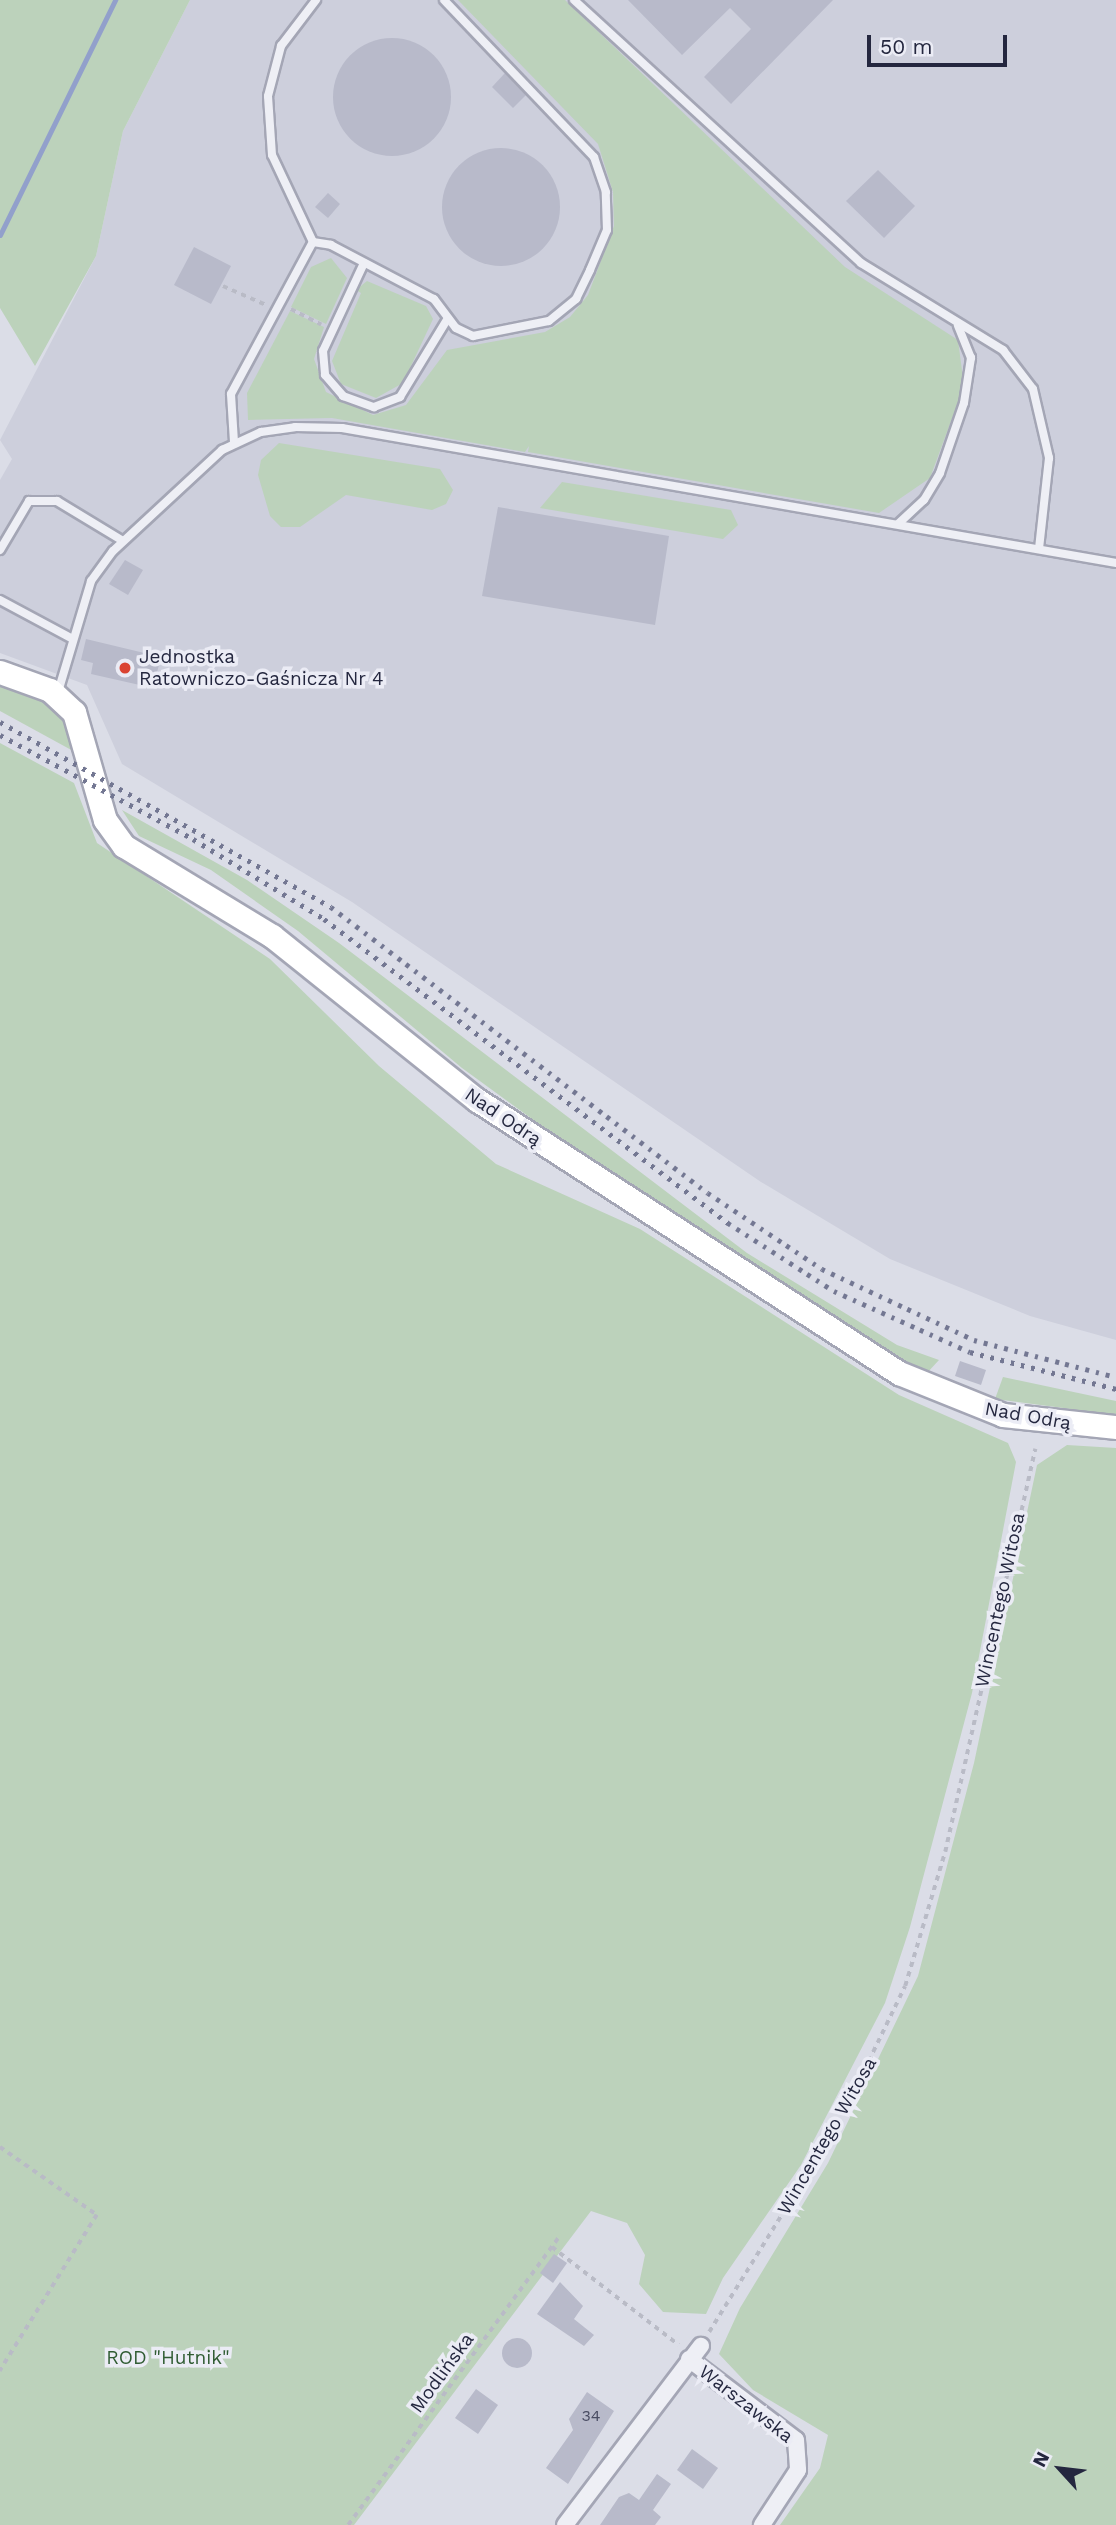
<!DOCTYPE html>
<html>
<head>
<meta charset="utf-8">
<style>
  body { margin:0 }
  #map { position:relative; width:1116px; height:2525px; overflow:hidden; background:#dbdde7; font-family:"Work Sans",sans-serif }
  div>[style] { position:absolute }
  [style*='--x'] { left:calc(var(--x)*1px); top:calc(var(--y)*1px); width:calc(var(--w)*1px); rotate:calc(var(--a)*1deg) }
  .built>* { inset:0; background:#cdcfdc }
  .green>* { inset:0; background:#bcd2bb }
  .stream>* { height:5px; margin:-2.5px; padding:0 2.5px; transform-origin:2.5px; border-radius:2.5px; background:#92a0cb }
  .building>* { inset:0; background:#b8baca }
  .round { border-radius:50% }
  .path>* { height:3.5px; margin-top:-1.75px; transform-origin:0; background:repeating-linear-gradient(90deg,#b9bbc6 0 5px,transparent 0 10px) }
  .roads { filter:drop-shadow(2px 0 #a4a6b5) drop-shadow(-2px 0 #a4a6b5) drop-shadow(0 2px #a4a6b5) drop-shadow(0 -2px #a4a6b5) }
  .lane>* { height:8px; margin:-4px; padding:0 4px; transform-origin:4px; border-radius:4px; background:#eeeff5 }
  .street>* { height:16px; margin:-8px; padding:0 8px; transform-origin:8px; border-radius:8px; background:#eeeff5 }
  .secondary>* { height:23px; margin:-11.5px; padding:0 11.5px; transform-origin:11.5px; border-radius:11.5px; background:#fff }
  .rail>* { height:5px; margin-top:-2.5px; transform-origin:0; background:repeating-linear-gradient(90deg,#737792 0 3.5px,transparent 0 10.5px) }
  .dots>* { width:19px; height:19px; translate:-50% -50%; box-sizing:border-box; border:4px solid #ebecf5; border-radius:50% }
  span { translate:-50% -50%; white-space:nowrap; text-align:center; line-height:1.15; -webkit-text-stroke:7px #ebecf5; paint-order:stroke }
  .number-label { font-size:16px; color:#494c62 }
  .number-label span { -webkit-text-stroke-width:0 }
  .poi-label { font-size:19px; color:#24273f }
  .left { translate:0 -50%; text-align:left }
  .street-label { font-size:19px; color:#24273f }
  .park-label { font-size:19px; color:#305c33 }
  .north { position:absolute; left:1025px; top:2434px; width:70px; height:70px; -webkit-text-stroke:5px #ebecf5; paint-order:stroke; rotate:297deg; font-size:19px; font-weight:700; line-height:28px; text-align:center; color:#24273f }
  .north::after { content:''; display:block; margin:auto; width:24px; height:32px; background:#24273f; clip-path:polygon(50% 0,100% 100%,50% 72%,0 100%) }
  .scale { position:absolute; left:867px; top:35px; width:140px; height:32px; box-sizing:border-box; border:4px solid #24273f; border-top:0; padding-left:9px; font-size:21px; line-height:24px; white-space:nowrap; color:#24273f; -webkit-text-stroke:5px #ebecf5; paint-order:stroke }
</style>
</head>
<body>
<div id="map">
  <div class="built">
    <i style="clip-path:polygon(190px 0,1116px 0,1116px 1340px,1030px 1316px,890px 1259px,761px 1182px,352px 902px,122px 764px,87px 685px,0 653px,0 480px,12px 459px,0 440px,96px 256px,123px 131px)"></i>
  </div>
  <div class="green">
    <i style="clip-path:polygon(0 0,190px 0,123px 131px,96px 256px,35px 366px,0 308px)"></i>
    <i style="clip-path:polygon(458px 0,565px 0,845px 267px,958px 340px,964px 386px,930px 478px,879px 513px,528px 452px,529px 446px,525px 452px,332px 418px,248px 420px,247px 393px,290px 311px,324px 327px,314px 359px,326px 392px,373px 415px,406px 405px,447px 350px,545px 332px,570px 317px,588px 295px,614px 226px,613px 192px,598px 144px)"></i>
    <i style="clip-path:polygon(331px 258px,347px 278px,326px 324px,291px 307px,311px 267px)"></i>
    <i style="clip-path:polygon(367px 281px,426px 306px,433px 319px,403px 383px,376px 398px,341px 384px,332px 361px,361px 293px,356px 290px)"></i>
    <i style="clip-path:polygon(279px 443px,440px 469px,453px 490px,446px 504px,432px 510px,346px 495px,300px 527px,281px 527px,270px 516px,258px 475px,261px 460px)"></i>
    <i style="clip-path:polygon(562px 482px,731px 510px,738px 525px,723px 539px,540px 508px)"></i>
    <i style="clip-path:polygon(0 683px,51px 703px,67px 722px,75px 752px,0 711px)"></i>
    <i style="clip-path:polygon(0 743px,74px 783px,97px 843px,270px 959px,379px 1066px,496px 1164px,640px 1229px,899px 1395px,1008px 1443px,1016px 1462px,972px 1693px,910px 1927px,885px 2003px,801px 2165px,723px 2278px,706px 2314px,663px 2312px,639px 2284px,645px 2255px,627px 2223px,591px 2211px,354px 2525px,0 2525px)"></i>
    <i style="clip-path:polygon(122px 810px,247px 880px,339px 943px,747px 1253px,897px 1345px,939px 1360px,927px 1373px,847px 1332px,580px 1154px,462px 1068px,298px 931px,211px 870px,139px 836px)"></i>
    <i style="clip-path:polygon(1003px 1377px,1116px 1401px,1116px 1415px,995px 1399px)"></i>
    <i style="clip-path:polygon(1067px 1445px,1116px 1448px,1116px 2525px,780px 2525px,820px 2468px,828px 2435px,753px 2390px,719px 2354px,740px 2308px,828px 2163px,918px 1976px,974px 1763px,1037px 1465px)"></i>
  </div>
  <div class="stream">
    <i style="--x:0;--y:235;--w:262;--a:-63.9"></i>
  </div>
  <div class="building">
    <i style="clip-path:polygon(628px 0,833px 0,731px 104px,704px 77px,751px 29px,730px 8px,682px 55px)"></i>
    <i class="round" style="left:333px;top:38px;width:118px;height:118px"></i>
    <i style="clip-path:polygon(505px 73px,526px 95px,513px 108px,492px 87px)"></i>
    <i class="round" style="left:442px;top:148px;width:118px;height:118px"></i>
    <i style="clip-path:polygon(878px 170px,915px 206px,884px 238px,846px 201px)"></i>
    <i style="clip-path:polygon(328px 193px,340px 204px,328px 218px,315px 207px)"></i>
    <i style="clip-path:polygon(194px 247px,231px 266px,211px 304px,174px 285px)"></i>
    <i style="clip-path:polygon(498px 507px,669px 536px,655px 625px,482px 596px)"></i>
    <i style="clip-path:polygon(125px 560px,143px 570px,128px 595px,109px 584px)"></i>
    <i style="clip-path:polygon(86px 639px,161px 657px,153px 688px,91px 674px,93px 663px,81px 660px)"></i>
    <i style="clip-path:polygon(960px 1361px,986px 1370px,981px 1385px,955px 1376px)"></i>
    <i style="clip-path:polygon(554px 2254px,567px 2263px,553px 2283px,540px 2273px)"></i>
    <i style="clip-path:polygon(560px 2282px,583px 2306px,574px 2319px,594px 2335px,584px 2346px,537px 2314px)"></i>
    <i class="round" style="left:502px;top:2338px;width:30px;height:30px"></i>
    <i style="clip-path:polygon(476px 2389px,498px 2405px,478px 2434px,455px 2418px)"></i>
    <i style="clip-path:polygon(587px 2392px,614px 2411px,568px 2484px,546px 2468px,573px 2430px,569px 2419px)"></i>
    <i style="clip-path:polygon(692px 2449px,718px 2468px,703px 2489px,677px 2470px)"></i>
    <i style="clip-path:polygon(657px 2474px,671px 2484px,653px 2510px,661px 2517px,655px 2525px,600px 2525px,619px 2497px,629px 2493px,639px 2500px)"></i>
  </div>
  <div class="path">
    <i style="--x:223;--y:286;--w:47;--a:23.8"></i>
    <i style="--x:291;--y:309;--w:34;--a:27"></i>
    <i style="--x:0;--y:2147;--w:118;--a:35"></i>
    <i style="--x:97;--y:2215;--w:184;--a:121.9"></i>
    <i style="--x:552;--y:2247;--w:160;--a:37.7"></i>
    <i style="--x:709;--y:2332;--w:245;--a:-58.2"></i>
    <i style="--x:838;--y:2124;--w:153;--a:-64.1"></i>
    <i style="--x:905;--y:1986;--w:140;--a:-73.4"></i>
    <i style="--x:945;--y:1852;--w:413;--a:-77.4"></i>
    <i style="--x:348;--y:2525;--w:357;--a:-53.8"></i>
  </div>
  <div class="roads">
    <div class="lane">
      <i style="--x:574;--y:0;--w:389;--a:42.5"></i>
      <i style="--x:861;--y:263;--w:167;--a:31.5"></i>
      <i style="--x:1003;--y:350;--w:49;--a:52.4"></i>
      <i style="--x:1033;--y:389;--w:71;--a:76.9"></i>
      <i style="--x:1049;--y:458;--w:91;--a:96.3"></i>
      <i style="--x:313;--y:242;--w:96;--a:-115.2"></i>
      <i style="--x:272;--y:155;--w:59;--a:-93.9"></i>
      <i style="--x:268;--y:96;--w:52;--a:-75.4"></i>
      <i style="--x:281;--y:46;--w:58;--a:-52.7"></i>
      <i style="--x:364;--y:263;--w:97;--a:115"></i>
      <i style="--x:323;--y:351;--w:24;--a:85"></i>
      <i style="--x:325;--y:375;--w:28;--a:49"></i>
      <i style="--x:343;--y:396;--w:33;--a:20"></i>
      <i style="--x:374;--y:407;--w:28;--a:-21"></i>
      <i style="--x:400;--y:397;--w:92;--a:-58.7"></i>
      <i style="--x:234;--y:442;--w:48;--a:-93.6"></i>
      <i style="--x:231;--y:394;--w:173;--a:-61.7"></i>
      <i style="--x:313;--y:242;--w:18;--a:9"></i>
      <i style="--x:331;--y:245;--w:116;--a:27.7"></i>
      <i style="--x:434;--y:299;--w:36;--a:53"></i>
      <i style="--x:456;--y:328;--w:19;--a:25"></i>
      <i style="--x:473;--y:336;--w:77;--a:-11.2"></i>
      <i style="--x:549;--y:321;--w:35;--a:-39"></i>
      <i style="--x:576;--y:299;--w:32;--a:-64"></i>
      <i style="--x:590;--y:270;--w:43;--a:-67"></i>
      <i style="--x:607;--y:230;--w:38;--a:-92"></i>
      <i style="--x:606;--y:192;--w:37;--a:-109"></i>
      <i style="--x:594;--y:157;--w:217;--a:-133.7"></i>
      <i style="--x:898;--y:524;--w:35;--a:-43"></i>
      <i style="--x:924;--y:500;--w:31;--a:-59"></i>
      <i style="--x:940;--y:473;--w:74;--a:-71.1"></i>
      <i style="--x:964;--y:403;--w:46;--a:-81.2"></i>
      <i style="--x:971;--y:358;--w:35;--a:-112"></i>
      <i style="--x:0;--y:550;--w:57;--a:-59.4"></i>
      <i style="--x:29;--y:501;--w:28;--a:0"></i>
      <i style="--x:57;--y:501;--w:77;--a:31.2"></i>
      <i style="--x:0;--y:600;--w:81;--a:28.2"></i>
      <i style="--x:58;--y:692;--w:116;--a:-73.4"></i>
      <i style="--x:91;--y:581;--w:37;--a:-54"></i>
      <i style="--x:113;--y:551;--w:149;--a:-42.8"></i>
      <i style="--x:222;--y:450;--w:43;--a:-24.8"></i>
      <i style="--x:261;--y:432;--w:34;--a:-8"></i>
      <i style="--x:295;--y:427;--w:47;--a:1.2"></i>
      <i style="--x:342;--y:428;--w:786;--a:9.89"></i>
    </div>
    <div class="street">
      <i style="--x:689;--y:2359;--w:134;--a:37.1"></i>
      <i style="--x:796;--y:2440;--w:30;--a:86"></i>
      <i style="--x:798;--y:2470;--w:66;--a:123.2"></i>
      <i style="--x:565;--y:2525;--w:225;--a:-52.8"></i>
    </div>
    <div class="secondary">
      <i style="--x:0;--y:672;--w:53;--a:19.8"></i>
      <i style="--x:50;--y:690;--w:33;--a:43"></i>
      <i style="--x:74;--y:712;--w:112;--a:74"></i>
      <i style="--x:105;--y:820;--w:32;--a:54"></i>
      <i style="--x:124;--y:846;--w:173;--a:31.3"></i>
      <i style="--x:272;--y:936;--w:263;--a:38.7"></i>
      <i style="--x:477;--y:1100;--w:503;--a:32.9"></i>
      <i style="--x:899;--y:1373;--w:112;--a:22"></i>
      <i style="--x:1003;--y:1415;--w:114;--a:6.1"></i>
    </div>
  </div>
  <div class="rail">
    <i style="--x:0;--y:722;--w:379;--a:29.2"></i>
    <i style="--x:331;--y:907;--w:473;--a:37.2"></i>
    <i style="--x:708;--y:1193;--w:137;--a:33.7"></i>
    <i style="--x:822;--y:1269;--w:168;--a:25"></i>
    <i style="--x:974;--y:1340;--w:147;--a:14.6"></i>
    <i style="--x:0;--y:735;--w:219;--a:28.3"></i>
    <i style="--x:193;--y:839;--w:153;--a:31.4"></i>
    <i style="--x:324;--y:919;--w:506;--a:36.96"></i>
    <i style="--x:728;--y:1223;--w:126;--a:32.7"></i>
    <i style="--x:834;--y:1291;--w:149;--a:24.2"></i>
    <i style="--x:970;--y:1352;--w:151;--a:14.2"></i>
  </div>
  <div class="dots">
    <i style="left:125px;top:668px;background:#da4332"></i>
  </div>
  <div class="number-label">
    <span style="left:591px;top:2416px">34</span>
  </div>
  <div class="poi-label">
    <span class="left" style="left:139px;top:668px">Jednostka<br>Ratowniczo-Gaśnicza Nr 4</span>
  </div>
  <div class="street-label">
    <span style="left:503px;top:1117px;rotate:34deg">Nad Odrą</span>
    <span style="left:1028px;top:1416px;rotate:10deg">Nad Odrą</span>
    <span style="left:1000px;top:1600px;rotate:-78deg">Wincentego Witosa</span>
    <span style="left:827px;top:2136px;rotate:-60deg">Wincentego Witosa</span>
    <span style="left:442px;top:2373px;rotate:-54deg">Modlińska</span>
    <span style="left:746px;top:2404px;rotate:38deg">Warszawska</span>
  </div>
  <div class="park-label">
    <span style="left:168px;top:2358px">ROD "Hutnik"</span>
  </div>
  <div class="north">N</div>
  <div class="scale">50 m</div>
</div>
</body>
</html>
